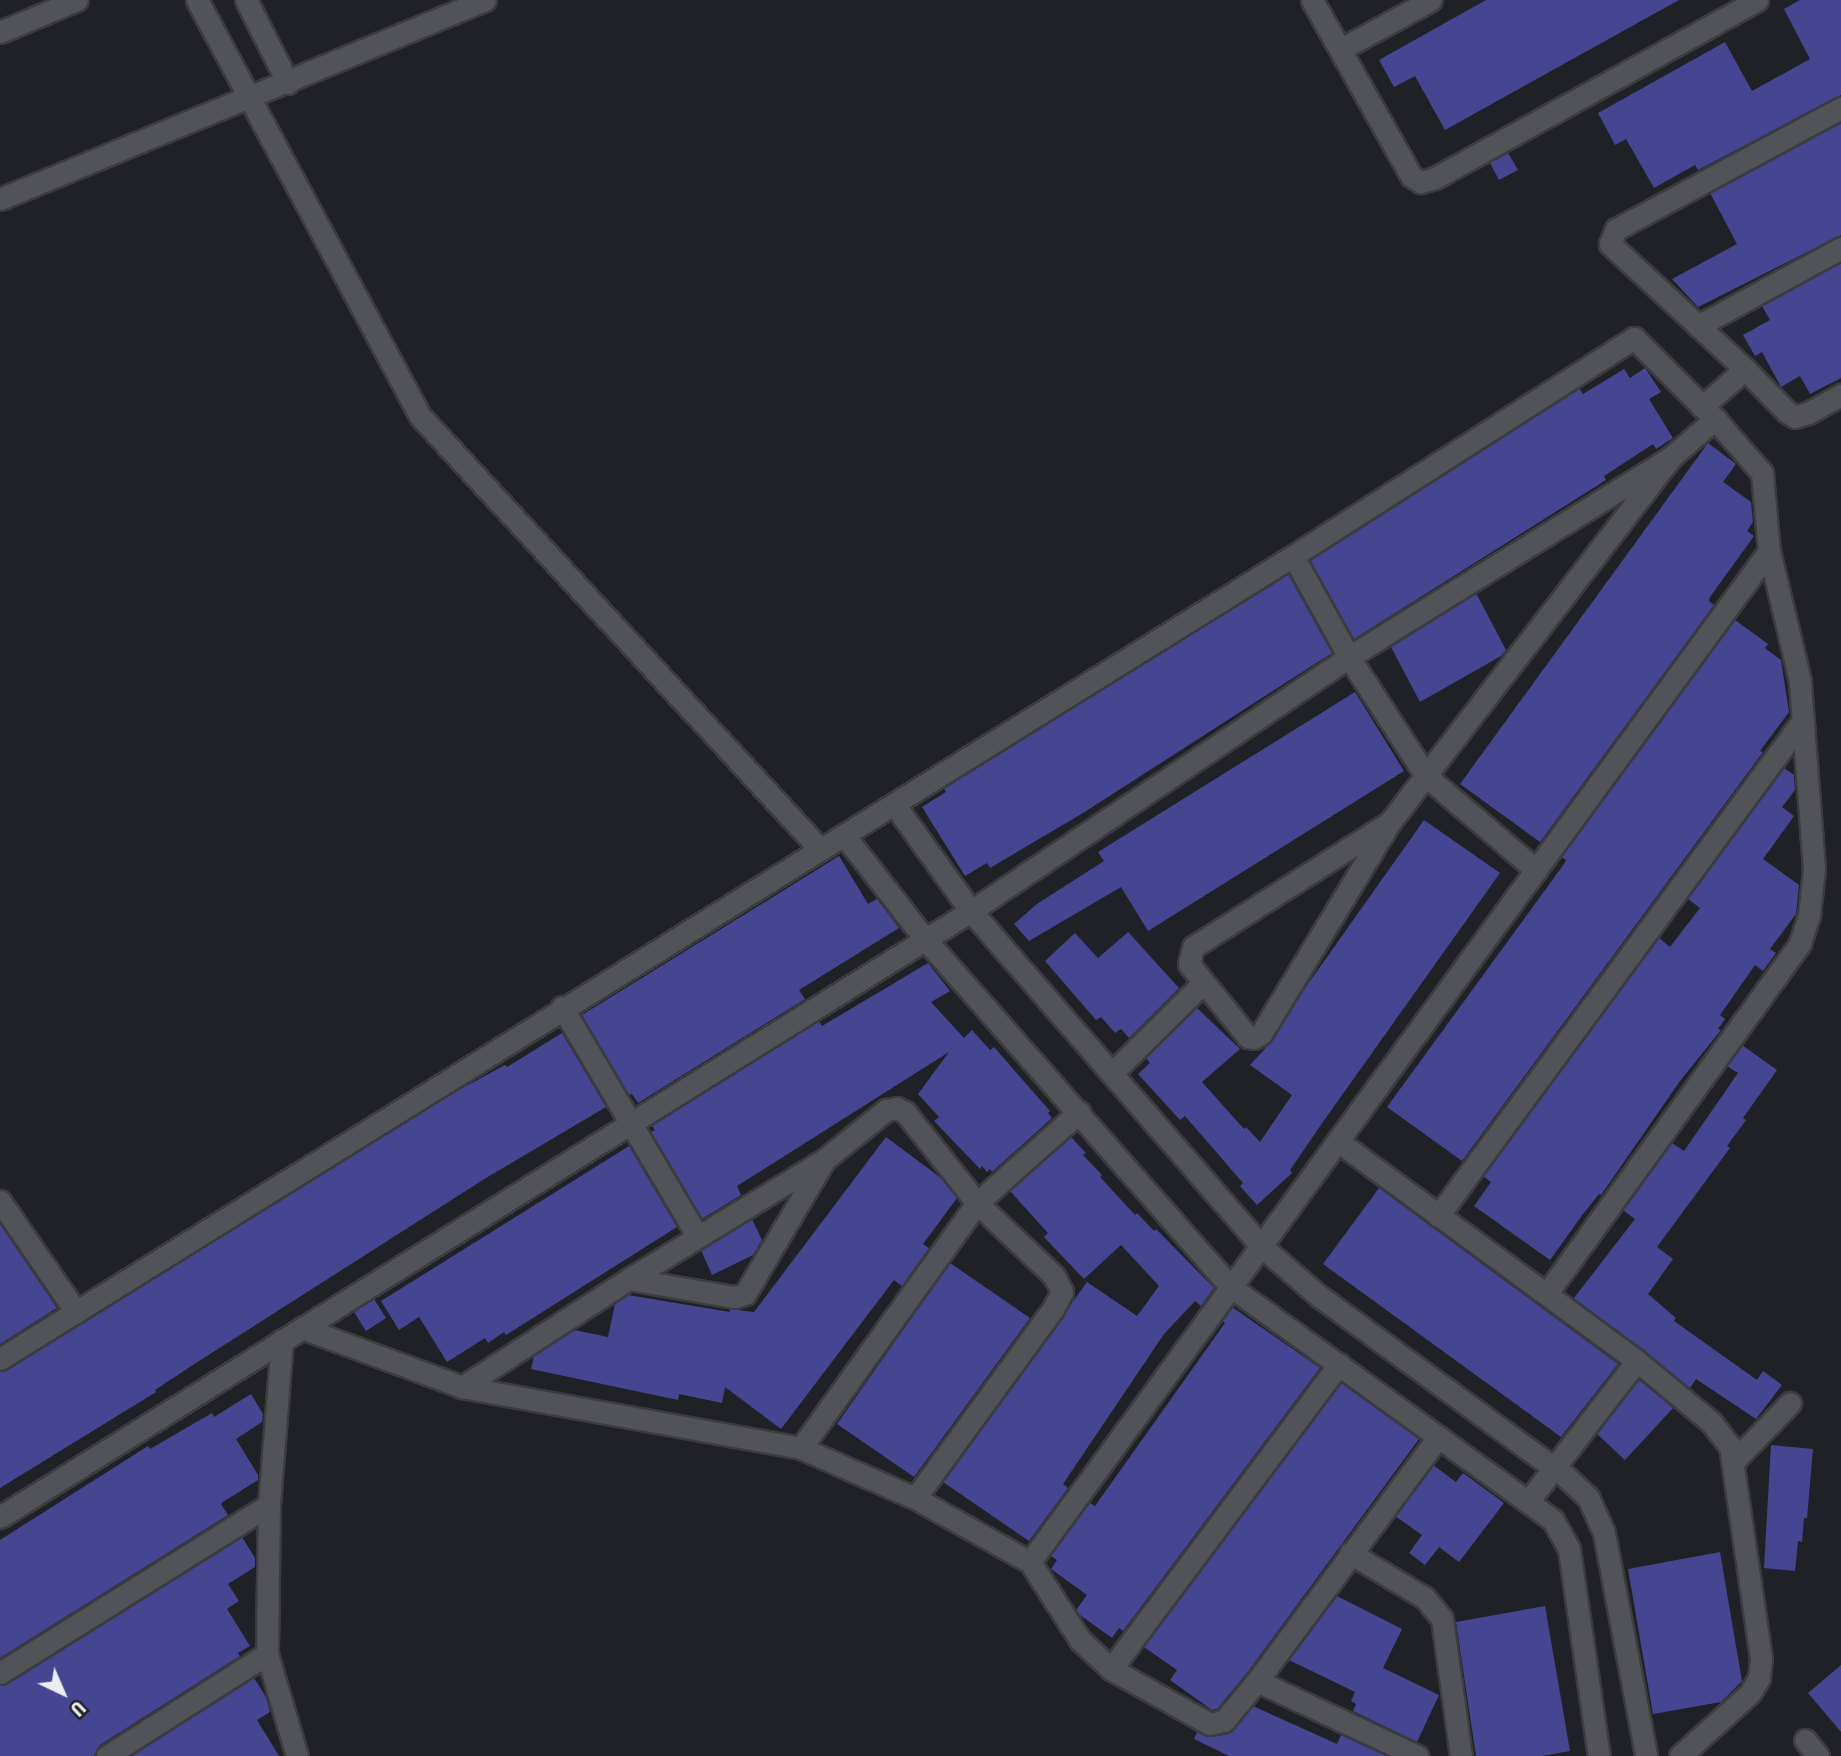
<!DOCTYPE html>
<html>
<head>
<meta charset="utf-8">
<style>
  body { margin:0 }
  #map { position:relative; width:1841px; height:1756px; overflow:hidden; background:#202126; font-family:"Fira Sans Condensed",sans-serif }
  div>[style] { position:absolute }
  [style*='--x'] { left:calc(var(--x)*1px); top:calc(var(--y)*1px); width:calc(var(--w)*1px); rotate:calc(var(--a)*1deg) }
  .building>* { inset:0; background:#454591 }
  .roads { filter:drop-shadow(2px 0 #3c3c40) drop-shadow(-2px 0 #3c3c40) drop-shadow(0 2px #3c3c40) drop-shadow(0 -2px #3c3c40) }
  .minor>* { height:21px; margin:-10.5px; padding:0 10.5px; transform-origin:10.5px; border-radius:10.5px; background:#525358 }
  span { translate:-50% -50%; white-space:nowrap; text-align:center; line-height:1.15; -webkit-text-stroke:5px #202126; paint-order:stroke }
  .north { position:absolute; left:28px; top:1658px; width:70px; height:70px; -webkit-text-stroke:5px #202126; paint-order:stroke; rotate:136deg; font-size:19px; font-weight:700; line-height:28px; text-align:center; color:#ebecef }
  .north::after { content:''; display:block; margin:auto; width:24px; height:32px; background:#ebecef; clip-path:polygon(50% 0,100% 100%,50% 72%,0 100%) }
</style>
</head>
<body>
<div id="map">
  <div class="building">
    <i style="clip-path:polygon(1486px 0,1679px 0,1445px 130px,1415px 76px,1394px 87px,1379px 60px)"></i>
    <i style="clip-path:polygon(1800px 0,1841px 0,1841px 95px,1698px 170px,1695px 165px,1654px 188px,1626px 139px,1615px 145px,1598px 113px,1725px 42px,1752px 91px,1810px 59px,1784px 9px)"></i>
    <i style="clip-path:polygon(1841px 123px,1841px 235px,1698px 307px,1672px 279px,1737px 244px,1710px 193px)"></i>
    <i style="clip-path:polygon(1508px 153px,1518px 170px,1499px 180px,1490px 163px)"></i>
    <i style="clip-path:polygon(1841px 263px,1841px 378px,1810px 394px,1800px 376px,1781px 387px,1762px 352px,1755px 356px,1743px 335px,1770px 320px,1762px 306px)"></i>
    <i style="clip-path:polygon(1645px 368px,1661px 392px,1649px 399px,1673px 438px,1656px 449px,1653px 444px,1604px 476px,1606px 480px,1354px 639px,1310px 560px,1579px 388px,1583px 394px,1624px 369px,1630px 378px)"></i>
    <i style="clip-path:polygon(1708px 443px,1736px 464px,1723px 482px,1751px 502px,1753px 522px,1747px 531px,1754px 536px,1710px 597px,1709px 601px,1714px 605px,1540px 842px,1460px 784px)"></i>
    <i style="clip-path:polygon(1288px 574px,1332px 653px,1083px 813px,990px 868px,987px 863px,965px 876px,922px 807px,946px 792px,944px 789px)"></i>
    <i style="clip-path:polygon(1476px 593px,1506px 650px,1501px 656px,1420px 702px,1391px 647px)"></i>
    <i style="clip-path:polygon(1735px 620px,1768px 644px,1765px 648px,1781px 660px,1789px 712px,1760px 751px,1763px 752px,1462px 1161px,1387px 1107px,1564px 864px,1566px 860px,1561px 857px)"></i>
    <i style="clip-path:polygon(1355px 692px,1404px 771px,1148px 931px,1121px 887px,1029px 941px,1014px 924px,1037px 904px,1104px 861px,1098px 852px)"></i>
    <i style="clip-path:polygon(1784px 768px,1794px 775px,1795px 790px,1782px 807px,1794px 816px,1763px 859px,1799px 885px,1796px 914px,1770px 949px,1776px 953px,1763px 971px,1755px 965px,1720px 1015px,1725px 1019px,1718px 1029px,1721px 1030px,1680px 1081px,1601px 1195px,1599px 1194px,1583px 1214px,1550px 1260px,1474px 1206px,1491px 1182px,1483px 1176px,1659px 938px,1670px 947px,1700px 908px,1688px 899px)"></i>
    <i style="clip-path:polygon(1424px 820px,1500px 873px,1325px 1119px,1290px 1170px,1292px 1173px,1257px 1205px,1240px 1186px,1243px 1183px,1185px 1116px,1180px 1120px,1138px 1074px,1150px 1063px,1146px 1058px,1197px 1008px,1240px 1049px,1202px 1082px,1244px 1129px,1246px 1127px,1260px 1142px,1292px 1095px,1250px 1065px,1272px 1041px,1298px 998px)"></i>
    <i style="clip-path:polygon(839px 856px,868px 904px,877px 899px,899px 928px,799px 990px,805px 999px,638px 1103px,632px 1094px,629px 1095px,582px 1015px)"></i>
    <i style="clip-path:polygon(1128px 932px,1179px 988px,1129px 1038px,1121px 1029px,1115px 1033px,1101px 1017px,1096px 1020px,1045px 961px,1075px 933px,1098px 958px)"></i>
    <i style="clip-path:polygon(928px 963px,950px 991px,931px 1002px,964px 1038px,972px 1030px,990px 1050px,994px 1047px,1050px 1111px,1048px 1113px,1052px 1118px,992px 1172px,990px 1169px,987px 1172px,982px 1166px,980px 1169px,934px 1121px,939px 1117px,918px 1094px,949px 1052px,737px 1186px,741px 1195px,702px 1219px,651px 1132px,655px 1130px,652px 1126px,819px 1021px,822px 1026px)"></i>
    <i style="clip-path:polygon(562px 1033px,606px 1107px,486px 1178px,199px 1361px,155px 1390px,156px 1392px,0 1488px,0 1372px,455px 1092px,505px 1065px,507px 1067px)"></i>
    <i style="clip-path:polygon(1742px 1045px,1777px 1070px,1743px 1118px,1746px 1120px,1727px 1146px,1730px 1148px,1657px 1247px,1673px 1259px,1648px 1294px,1676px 1318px,1674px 1321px,1757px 1380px,1763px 1371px,1782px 1385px,1756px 1419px,1696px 1379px,1690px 1388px,1574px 1298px,1635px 1219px,1623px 1210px,1672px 1143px,1684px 1151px,1738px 1073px,1727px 1066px)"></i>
    <i style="clip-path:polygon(886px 1137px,941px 1178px,957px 1198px,923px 1244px,929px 1248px,902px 1286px,894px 1280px,781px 1429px,725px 1387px,722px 1403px,679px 1394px,678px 1400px,531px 1369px,534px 1356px,574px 1330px,608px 1337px,615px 1304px,628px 1295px,730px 1312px,729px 1309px,754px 1312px)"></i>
    <i style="clip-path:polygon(1071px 1137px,1086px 1153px,1083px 1155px,1102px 1175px,1100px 1177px,1135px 1215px,1137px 1213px,1154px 1231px,1156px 1229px,1214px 1288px,1201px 1306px,1195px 1301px,1164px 1334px,1063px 1484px,1068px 1488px,1029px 1541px,943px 1482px,1087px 1282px,1137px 1316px,1159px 1286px,1121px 1245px,1084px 1279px,1044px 1237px,1048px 1233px,1010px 1191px)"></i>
    <i style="clip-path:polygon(629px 1146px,677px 1227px,506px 1335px,504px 1332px,488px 1343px,485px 1338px,447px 1362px,419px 1317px,399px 1330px,381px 1301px)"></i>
    <i style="clip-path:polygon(1379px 1188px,1618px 1364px,1561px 1437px,1323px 1264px)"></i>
    <i style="clip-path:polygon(752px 1219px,762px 1240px,753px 1255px,712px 1275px,701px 1250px)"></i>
    <i style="clip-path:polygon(0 1224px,57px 1308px,0 1344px)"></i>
    <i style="clip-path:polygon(950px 1263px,1030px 1318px,914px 1477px,837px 1424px)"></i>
    <i style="clip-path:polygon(374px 1299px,386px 1318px,366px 1331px,354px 1312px)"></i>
    <i style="clip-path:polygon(1232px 1307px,1320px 1368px,1123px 1631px,1119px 1628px,1112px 1638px,1080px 1615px,1076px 1610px,1087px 1595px,1051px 1569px,1057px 1560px,1051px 1556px,1090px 1503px,1095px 1506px,1225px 1323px,1222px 1321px)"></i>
    <i style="clip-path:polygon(1639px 1380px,1673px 1408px,1625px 1460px,1597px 1434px)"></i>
    <i style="clip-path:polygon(1341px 1383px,1419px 1439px,1247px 1673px,1217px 1709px,1212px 1710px,1170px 1680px,1177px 1670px,1144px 1647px)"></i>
    <i style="clip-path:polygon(251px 1394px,263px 1414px,262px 1422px,236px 1439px,258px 1475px,258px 1480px,223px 1502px,221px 1504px,228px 1515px,0 1658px,0 1540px,148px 1446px,150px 1449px,212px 1413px,214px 1417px)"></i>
    <i style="clip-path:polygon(1771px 1445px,1813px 1449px,1807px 1518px,1804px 1518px,1802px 1542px,1798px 1541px,1795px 1571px,1764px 1568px)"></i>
    <i style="clip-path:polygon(1433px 1465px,1456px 1482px,1463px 1473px,1504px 1503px,1459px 1562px,1439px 1547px,1425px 1565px,1409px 1553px,1422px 1535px,1395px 1516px)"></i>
    <i style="clip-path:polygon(242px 1537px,255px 1558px,255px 1567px,228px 1584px,239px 1601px,227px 1609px,250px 1646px,238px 1653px,240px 1656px,100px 1745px,94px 1756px,0 1756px,0 1686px)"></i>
    <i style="clip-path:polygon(1720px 1552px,1742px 1681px,1721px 1702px,1653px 1714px,1628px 1569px)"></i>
    <i style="clip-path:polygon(1337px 1596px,1402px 1629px,1383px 1668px,1439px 1695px,1417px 1742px,1353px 1711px,1356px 1704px,1351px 1701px,1355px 1692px,1289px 1660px)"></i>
    <i style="clip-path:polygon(1545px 1606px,1570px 1751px,1542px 1756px,1476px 1756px,1456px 1622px)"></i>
    <i style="clip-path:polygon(1841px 1665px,1841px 1732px,1808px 1693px)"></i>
    <i style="clip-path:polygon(254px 1678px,266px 1697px,270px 1712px,257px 1720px,279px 1756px,131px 1756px)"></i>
    <i style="clip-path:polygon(1253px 1706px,1337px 1744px,1341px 1735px,1386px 1756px,1229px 1756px,1194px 1739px,1197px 1732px,1212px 1737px,1228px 1734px)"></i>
  </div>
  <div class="roads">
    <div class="minor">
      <i style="--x:197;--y:0;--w:472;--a:61.8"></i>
      <i style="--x:420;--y:416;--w:589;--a:47.27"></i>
      <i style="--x:246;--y:0;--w:93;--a:63.2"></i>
      <i style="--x:1312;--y:0;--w:202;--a:60.6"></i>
      <i style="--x:1411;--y:176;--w:12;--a:31"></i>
      <i style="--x:1421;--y:182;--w:15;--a:-16"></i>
      <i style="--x:1435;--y:178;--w:368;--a:-28.9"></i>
      <i style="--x:0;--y:32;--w:83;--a:-22.6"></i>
      <i style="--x:1341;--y:49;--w:102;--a:-28.6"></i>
      <i style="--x:1841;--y:108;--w:255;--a:151.7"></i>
      <i style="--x:1616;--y:229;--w:16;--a:112"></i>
      <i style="--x:1610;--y:244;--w:184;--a:42.8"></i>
      <i style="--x:1745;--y:369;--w:60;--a:45.7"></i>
      <i style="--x:1787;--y:412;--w:9;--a:32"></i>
      <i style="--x:1795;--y:417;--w:14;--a:-17"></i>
      <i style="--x:1808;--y:413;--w:38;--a:-29"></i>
      <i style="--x:0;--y:199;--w:524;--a:-22.31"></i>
      <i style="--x:1698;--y:326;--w:163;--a:-28.6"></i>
      <i style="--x:1702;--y:407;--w:57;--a:-41.5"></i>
      <i style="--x:1293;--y:556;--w:115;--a:61"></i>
      <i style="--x:1349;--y:657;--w:142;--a:57.1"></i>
      <i style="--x:1426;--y:776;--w:145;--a:40.5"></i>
      <i style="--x:894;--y:804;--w:132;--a:54.3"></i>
      <i style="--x:971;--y:911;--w:443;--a:49.1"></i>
      <i style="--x:1261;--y:1246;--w:77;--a:40.8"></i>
      <i style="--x:1319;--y:1296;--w:303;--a:36.2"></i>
      <i style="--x:1564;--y:1475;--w:33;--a:43"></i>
      <i style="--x:1588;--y:1497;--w:39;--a:66"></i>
      <i style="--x:1604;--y:1533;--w:227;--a:79.3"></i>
      <i style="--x:1390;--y:822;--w:233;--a:147.6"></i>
      <i style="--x:1193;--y:947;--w:17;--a:103"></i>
      <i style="--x:1189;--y:964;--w:94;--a:51.1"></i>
      <i style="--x:1248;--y:1037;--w:6;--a:9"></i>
      <i style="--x:1254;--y:1038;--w:8;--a:-30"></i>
      <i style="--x:1261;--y:1034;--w:248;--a:-58.7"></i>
      <i style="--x:1390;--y:822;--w:459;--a:-52.4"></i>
      <i style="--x:1670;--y:458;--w:60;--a:-40.9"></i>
      <i style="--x:844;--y:835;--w:132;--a:52.1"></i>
      <i style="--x:925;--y:939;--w:463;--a:48.7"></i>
      <i style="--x:1231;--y:1287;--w:397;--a:35.9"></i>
      <i style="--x:1553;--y:1520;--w:33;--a:61"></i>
      <i style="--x:1569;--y:1549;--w:209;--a:81.8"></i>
      <i style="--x:562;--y:1007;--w:267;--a:59.4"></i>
      <i style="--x:1113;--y:1072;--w:127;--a:-44.7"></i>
      <i style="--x:1339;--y:1142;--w:370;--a:36.3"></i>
      <i style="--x:1637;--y:1361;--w:96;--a:39.5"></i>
      <i style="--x:1711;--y:1422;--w:31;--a:52"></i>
      <i style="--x:1730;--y:1446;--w:215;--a:81.7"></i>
      <i style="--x:1761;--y:1659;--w:19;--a:96"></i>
      <i style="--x:1759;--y:1678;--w:17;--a:121"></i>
      <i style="--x:1750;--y:1693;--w:94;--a:138"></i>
      <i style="--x:0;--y:1201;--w:135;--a:55.6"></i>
      <i style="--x:1438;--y:1216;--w:616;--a:-53.65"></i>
      <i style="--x:629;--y:1279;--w:107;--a:9.7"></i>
      <i style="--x:734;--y:1297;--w:11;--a:-15"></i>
      <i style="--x:745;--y:1294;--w:153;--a:-59.4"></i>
      <i style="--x:1547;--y:1293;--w:432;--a:-54.1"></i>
      <i style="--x:1800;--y:943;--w:28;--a:-72"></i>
      <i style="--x:1809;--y:916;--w:47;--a:-83.9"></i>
      <i style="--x:1814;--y:869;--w:189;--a:-94.3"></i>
      <i style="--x:1800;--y:681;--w:134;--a:-103.4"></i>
      <i style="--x:302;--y:1328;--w:171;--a:20.2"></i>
      <i style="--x:462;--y:1387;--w:344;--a:10.2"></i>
      <i style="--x:801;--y:1448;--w:124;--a:23.7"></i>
      <i style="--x:915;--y:1498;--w:132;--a:29.1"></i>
      <i style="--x:1030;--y:1562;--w:93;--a:57.3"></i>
      <i style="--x:1080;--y:1640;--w:42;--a:43.1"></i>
      <i style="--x:1111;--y:1669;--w:113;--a:29.1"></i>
      <i style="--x:1210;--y:1724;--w:14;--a:-12"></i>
      <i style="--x:1224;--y:1721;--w:52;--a:-50.5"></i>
      <i style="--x:1257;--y:1681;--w:304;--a:-53.4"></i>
      <i style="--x:282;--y:1340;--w:166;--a:94.5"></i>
      <i style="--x:269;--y:1505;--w:149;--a:90.8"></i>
      <i style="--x:267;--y:1654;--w:106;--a:73.6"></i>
      <i style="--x:0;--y:1359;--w:1522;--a:-31.84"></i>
      <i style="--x:1293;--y:556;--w:405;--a:-32.6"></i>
      <i style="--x:1634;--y:338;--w:115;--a:45"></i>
      <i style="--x:1715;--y:419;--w:72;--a:49"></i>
      <i style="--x:1762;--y:473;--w:78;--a:84.9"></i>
      <i style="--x:1769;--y:551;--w:1252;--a:126.17"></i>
      <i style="--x:462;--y:1387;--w:199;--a:-32.9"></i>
      <i style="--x:629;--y:1279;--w:228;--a:-31.4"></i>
      <i style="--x:824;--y:1160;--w:80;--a:-38.9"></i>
      <i style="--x:886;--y:1110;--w:11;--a:-10"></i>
      <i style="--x:897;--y:1108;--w:9;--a:27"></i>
      <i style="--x:905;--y:1112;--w:116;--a:51.6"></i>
      <i style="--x:977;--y:1203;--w:106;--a:43.5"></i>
      <i style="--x:1054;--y:1276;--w:18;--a:63"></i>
      <i style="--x:1062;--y:1292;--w:19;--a:118"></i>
      <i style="--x:1053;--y:1309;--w:234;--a:126.1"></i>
      <i style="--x:801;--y:1448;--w:302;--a:-54.3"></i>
      <i style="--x:977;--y:1203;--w:137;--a:-41.7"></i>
      <i style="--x:1733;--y:1462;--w:82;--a:-46"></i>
      <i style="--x:1529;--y:1500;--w:176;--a:-52.2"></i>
      <i style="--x:0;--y:1517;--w:1145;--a:-31.97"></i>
      <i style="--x:971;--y:911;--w:455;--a:-33.9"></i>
      <i style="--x:1349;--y:657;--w:378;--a:-31.8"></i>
      <i style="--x:1350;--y:1553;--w:87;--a:31"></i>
      <i style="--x:1425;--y:1598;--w:27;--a:51"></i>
      <i style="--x:1442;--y:1619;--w:138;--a:82.1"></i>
      <i style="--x:1111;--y:1669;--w:381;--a:-53.2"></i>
      <i style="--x:0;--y:1673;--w:317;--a:-32"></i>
      <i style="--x:1257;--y:1681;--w:177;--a:25.1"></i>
      <i style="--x:1805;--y:1740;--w:21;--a:51"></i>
      <i style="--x:107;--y:1756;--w:190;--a:-32.5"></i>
    </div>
  </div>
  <div class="north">U</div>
</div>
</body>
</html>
